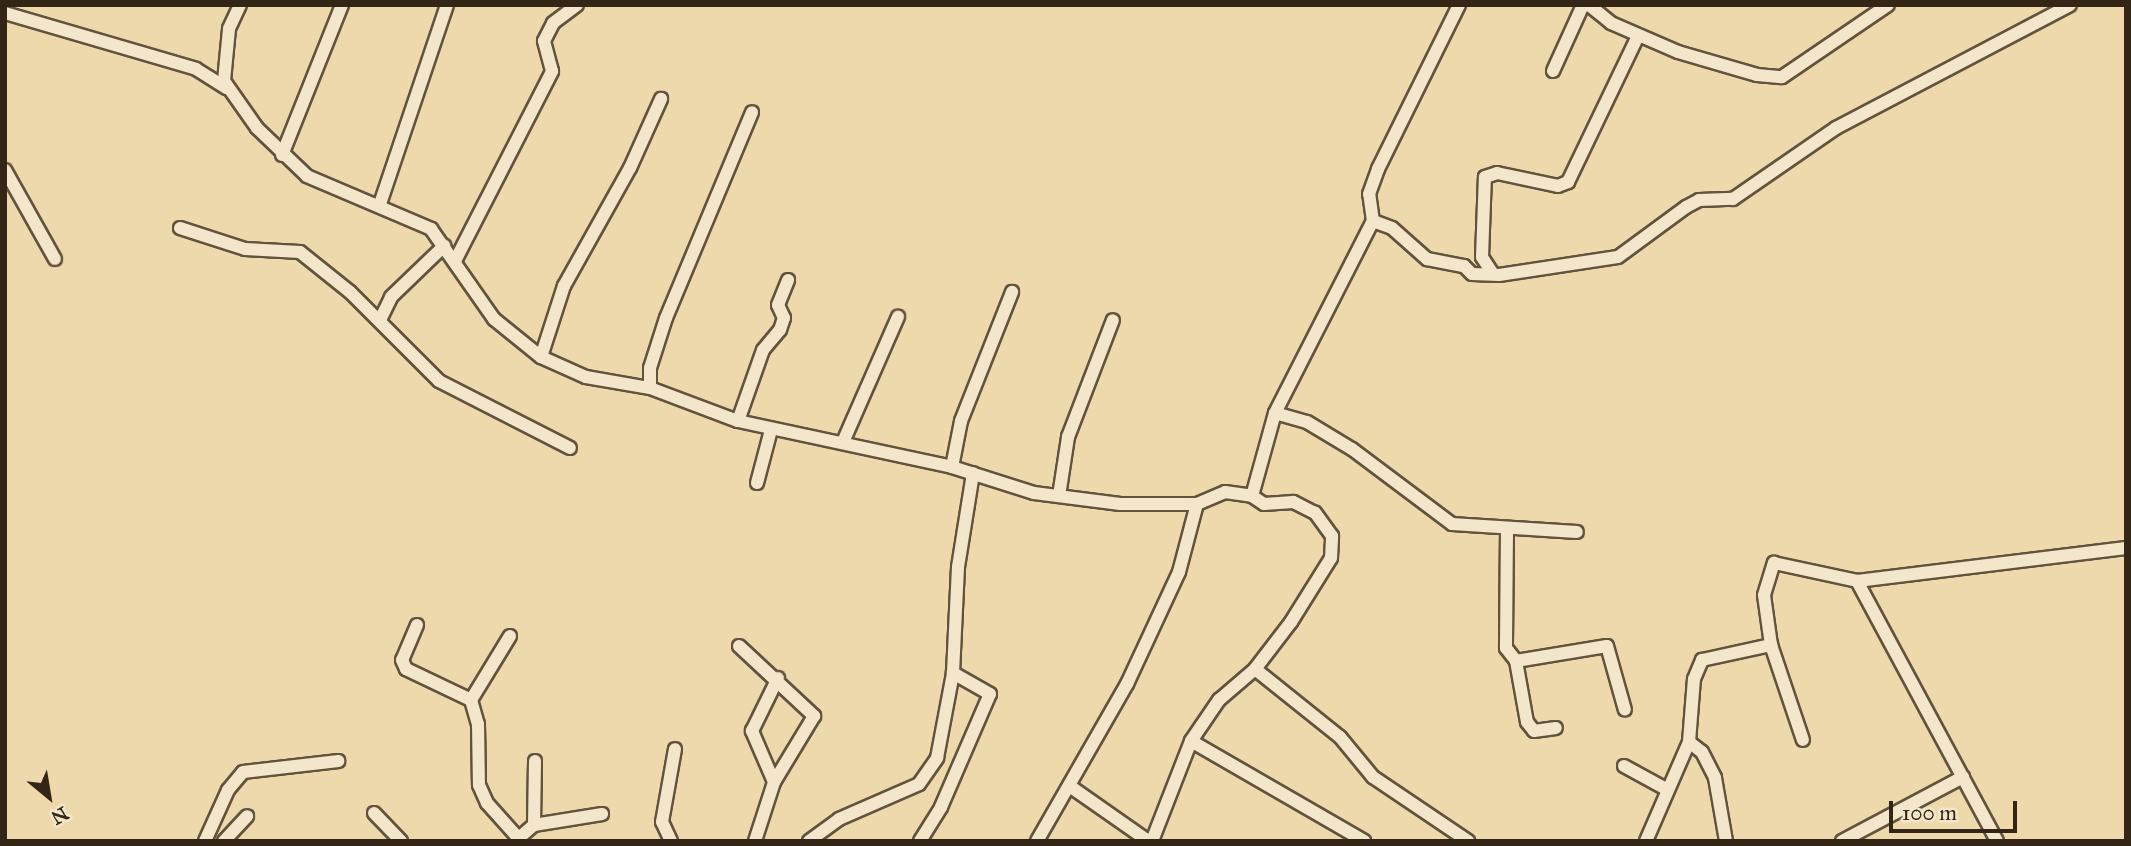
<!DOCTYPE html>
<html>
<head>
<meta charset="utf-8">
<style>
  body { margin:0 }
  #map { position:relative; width:2131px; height:846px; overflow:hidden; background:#eed9ad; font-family:"IM FELL Great Primer",serif }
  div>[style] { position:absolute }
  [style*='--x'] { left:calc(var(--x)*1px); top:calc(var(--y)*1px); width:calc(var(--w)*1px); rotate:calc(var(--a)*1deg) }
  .roads { filter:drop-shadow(2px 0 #62533c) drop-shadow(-2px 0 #62533c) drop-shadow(0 2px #62533c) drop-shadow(0 -2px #62533c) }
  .minor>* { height:12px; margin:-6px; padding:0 6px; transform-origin:6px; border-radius:6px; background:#f4e6ca }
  span { translate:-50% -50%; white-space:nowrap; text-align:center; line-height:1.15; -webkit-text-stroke:6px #f4e6ca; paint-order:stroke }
  .frame { position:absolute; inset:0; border:7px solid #332617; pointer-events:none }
  .north { position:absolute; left:14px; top:762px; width:70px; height:70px; -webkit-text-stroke:5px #f4e6ca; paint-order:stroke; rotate:150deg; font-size:19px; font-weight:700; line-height:28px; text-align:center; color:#332617 }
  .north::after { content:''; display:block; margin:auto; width:24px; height:32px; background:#332617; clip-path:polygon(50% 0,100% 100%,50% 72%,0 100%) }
  .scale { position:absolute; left:1889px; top:801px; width:128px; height:32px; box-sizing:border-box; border:4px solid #332617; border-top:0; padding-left:9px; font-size:21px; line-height:24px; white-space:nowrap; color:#332617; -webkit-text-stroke:5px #f4e6ca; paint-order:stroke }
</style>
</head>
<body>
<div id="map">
  <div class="roads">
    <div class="minor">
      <div style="--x:240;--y:5;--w:26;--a:115"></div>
      <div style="--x:229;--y:29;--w:52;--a:95.5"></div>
      <div style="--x:224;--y:81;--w:57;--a:54.9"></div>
      <div style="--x:257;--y:128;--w:69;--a:43.8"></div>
      <div style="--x:307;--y:176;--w:135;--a:23.1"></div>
      <div style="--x:431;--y:229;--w:110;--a:55"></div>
      <div style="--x:494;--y:319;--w:60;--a:39"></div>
      <div style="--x:541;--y:357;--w:49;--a:24"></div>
      <div style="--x:586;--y:377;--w:65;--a:9.8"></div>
      <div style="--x:650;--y:388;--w:94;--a:20.6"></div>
      <div style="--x:738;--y:421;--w:219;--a:12.1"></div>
      <div style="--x:952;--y:467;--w:86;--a:17.6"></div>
      <div style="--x:1034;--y:493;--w:87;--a:7.3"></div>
      <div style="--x:1120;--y:504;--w:77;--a:0"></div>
      <div style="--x:1197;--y:504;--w:30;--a:-23"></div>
      <div style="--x:1225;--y:492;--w:27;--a:8"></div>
      <div style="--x:1589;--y:5;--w:28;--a:39"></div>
      <div style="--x:1611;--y:23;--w:73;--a:23.4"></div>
      <div style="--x:1678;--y:52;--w:82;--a:16.2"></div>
      <div style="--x:1757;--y:75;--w:25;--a:5"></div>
      <div style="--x:1782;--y:77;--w:128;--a:-34.2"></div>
      <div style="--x:5;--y:13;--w:199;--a:16.3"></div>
      <div style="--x:196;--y:69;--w:36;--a:32"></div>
      <div style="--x:1553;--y:71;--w:72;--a:-65.6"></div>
      <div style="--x:282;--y:155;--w:162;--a:-68.2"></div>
      <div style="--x:5;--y:170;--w:102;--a:60.7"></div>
      <div style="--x:380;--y:204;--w:210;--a:-71.4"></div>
      <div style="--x:1373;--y:221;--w:27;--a:-98"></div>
      <div style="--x:1369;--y:194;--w:27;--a:-70"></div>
      <div style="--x:1378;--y:169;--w:183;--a:-63.7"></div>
      <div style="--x:180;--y:228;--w:68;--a:17.9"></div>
      <div style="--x:245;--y:249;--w:55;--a:3.1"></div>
      <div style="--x:300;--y:252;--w:64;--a:38.7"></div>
      <div style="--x:350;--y:292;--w:126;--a:45"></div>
      <div style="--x:439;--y:381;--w:147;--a:27.1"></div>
      <div style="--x:456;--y:259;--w:211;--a:-62.9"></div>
      <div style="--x:552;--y:71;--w:31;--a:-105"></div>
      <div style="--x:544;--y:41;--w:20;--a:-63"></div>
      <div style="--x:553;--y:23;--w:30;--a:-37"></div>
      <div style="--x:1493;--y:274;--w:20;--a:-123"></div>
      <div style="--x:1482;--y:257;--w:80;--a:-87.9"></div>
      <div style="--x:1485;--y:177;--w:13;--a:-18"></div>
      <div style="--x:1497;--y:173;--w:62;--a:12"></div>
      <div style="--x:1558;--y:186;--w:11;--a:-22"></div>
      <div style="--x:1568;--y:182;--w:162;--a:-64.4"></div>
      <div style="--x:380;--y:320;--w:25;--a:-64"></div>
      <div style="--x:391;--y:297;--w:74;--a:-43.9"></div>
      <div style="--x:541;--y:357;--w:75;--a:-72.1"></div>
      <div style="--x:564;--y:286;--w:135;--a:-60.8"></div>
      <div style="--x:630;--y:168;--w:76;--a:-65.8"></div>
      <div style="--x:650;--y:388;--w:20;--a:-90"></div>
      <div style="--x:650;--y:368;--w:52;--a:-72.3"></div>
      <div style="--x:666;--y:318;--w:223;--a:-67.3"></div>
      <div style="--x:1275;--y:413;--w:33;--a:16"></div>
      <div style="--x:1307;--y:422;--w:52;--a:31"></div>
      <div style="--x:1352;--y:449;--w:125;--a:36.9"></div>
      <div style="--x:1452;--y:524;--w:125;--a:3.7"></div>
      <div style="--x:738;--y:421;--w:75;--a:-70.6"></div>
      <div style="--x:763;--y:350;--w:26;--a:-50"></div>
      <div style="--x:780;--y:330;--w:13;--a:-72"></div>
      <div style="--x:784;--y:318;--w:14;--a:-115"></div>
      <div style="--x:778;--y:305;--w:27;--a:-68"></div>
      <div style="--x:843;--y:442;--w:137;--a:-66.3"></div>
      <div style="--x:952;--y:467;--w:47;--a:-78.9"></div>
      <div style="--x:961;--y:421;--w:139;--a:-68.4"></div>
      <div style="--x:757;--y:483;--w:55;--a:-75.2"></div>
      <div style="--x:1059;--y:496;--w:60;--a:-81.3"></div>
      <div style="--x:1068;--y:437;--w:125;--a:-69"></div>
      <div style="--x:1507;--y:529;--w:119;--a:90.5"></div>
      <div style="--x:1506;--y:648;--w:16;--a:52"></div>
      <div style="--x:1516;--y:661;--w:92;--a:-9.4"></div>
      <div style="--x:1607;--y:646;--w:66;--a:74.3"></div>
      <div style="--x:417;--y:625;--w:38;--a:113"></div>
      <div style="--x:402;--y:660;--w:10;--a:66"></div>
      <div style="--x:406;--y:669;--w:72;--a:25.5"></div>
      <div style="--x:510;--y:636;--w:75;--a:121.4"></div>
      <div style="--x:471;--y:700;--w:25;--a:74"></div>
      <div style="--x:478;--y:724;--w:61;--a:89.1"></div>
      <div style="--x:479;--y:785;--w:20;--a:66"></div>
      <div style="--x:487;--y:803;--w:51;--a:48.2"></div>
      <div style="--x:1771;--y:645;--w:100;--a:71.4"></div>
      <div style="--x:739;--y:646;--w:103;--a:43"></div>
      <div style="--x:814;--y:716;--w:77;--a:121.2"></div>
      <div style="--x:1516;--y:661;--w:62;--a:79.8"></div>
      <div style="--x:1527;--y:722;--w:11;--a:52"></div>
      <div style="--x:1534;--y:731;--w:22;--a:-8"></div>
      <div style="--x:1255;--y:669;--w:109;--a:38.7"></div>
      <div style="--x:1340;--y:737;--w:52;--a:50.5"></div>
      <div style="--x:1373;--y:777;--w:115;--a:34"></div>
      <div style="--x:1191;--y:741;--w:200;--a:30"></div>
      <div style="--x:1689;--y:742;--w:16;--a:38"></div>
      <div style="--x:1702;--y:752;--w:29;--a:63"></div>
      <div style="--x:1715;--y:778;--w:64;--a:80.1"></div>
      <div style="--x:1624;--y:766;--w:48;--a:28.7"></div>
      <div style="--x:1071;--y:787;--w:94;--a:35"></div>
      <div style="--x:374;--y:813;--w:39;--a:46"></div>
      <div style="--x:534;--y:825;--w:69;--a:-9.2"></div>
      <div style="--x:520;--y:837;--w:18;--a:-41"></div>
      <div style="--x:534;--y:825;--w:64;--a:-89.1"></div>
      <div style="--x:205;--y:841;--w:56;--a:-65.7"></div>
      <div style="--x:228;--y:790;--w:23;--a:-50"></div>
      <div style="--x:243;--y:772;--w:96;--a:-6.6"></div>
      <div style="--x:224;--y:841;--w:34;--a:-47"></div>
      <div style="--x:671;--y:841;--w:21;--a:-115"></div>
      <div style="--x:662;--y:822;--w:74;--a:-79.9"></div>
      <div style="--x:755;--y:841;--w:62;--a:-72.1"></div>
      <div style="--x:774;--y:782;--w:56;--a:-113.3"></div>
      <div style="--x:752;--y:731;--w:59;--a:-63.9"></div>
      <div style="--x:809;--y:841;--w:37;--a:-36"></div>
      <div style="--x:839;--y:819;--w:87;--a:-23.6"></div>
      <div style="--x:919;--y:784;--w:32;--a:-55"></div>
      <div style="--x:937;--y:758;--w:86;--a:-79.3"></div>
      <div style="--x:953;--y:673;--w:106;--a:-87.3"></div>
      <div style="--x:958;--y:567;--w:95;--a:-80.9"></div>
      <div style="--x:920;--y:841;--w:40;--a:-58"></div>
      <div style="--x:941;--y:807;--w:123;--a:-66.6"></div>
      <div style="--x:990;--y:694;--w:43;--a:-150.4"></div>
      <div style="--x:1037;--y:841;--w:181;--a:-60.2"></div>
      <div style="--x:1127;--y:684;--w:123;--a:-65.1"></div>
      <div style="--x:1179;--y:572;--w:70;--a:-75.2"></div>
      <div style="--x:1152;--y:841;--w:107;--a:-68.7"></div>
      <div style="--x:1191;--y:741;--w:50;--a:-55.7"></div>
      <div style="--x:1219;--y:700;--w:48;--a:-40.7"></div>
      <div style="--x:1255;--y:669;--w:59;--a:-52.5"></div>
      <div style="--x:1291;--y:622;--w:75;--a:-58"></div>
      <div style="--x:1331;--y:558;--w:22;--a:-87"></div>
      <div style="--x:1332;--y:536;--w:29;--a:-126"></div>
      <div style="--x:1315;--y:513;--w:25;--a:-153"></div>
      <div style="--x:1293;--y:502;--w:29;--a:176"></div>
      <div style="--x:1264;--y:504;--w:14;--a:-146"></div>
      <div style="--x:1252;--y:496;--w:86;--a:-74.5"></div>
      <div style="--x:1275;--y:413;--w:216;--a:-63"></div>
      <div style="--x:1373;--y:221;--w:20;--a:20"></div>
      <div style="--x:1392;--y:228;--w:47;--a:41.5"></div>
      <div style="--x:1427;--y:259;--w:38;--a:11"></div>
      <div style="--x:1464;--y:266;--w:11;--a:45"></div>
      <div style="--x:1472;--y:274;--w:27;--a:2"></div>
      <div style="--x:1499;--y:275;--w:120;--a:-8.6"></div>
      <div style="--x:1618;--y:257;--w:84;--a:-36.3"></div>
      <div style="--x:1686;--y:207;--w:15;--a:-28"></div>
      <div style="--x:1699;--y:200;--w:34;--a:-2"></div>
      <div style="--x:1733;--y:199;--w:125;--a:-34.6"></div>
      <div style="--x:1836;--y:128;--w:264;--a:-27.7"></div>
      <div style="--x:1646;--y:841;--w:108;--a:-66.5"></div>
      <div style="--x:1689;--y:742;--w:63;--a:-85.5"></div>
      <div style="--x:1694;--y:679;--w:21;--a:-67"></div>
      <div style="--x:1702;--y:660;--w:71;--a:-12.3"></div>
      <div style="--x:1771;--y:645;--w:50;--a:-98"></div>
      <div style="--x:1764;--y:595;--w:34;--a:-73"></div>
      <div style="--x:1774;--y:563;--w:85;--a:12.2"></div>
      <div style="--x:1842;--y:841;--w:137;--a:-27.9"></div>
      <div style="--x:1997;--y:841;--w:295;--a:-118.3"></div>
      <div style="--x:1857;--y:581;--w:271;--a:-7"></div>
    </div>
  </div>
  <div class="frame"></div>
  <div class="north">N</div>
  <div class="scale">100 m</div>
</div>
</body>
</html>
